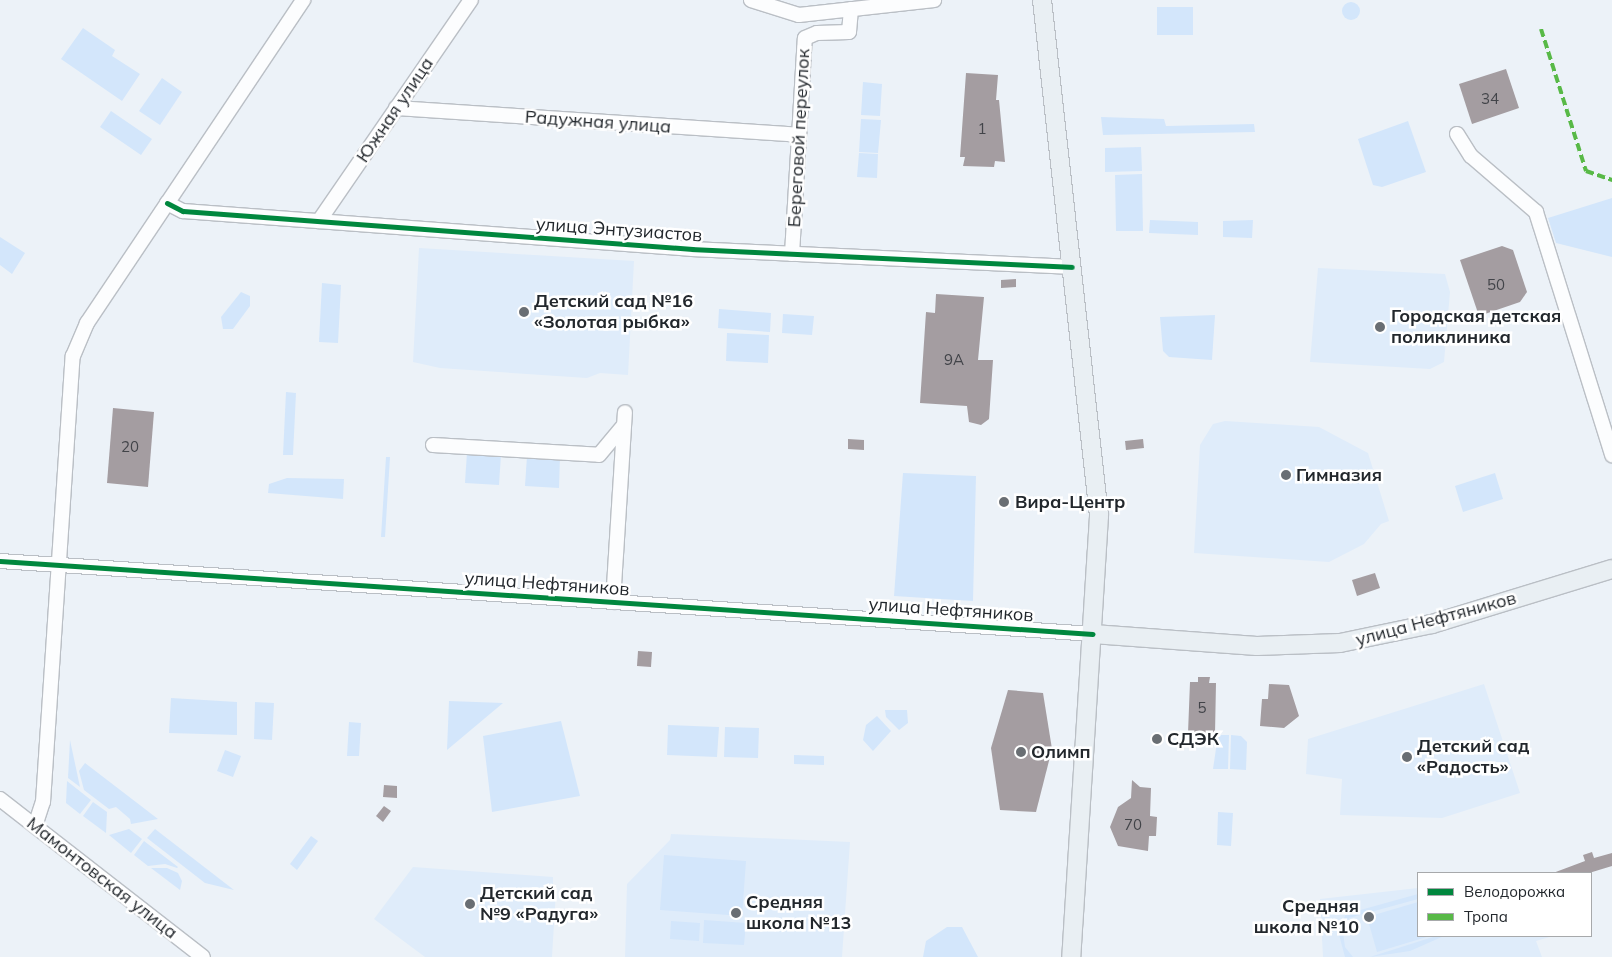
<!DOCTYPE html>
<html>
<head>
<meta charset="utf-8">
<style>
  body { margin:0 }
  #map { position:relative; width:1612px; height:957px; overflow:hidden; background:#ecf2f8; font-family:Mulish,sans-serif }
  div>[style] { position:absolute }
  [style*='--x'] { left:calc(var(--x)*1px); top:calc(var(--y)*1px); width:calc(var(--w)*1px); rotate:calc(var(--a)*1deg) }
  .built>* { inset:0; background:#dfecfa }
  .green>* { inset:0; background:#d3e6fb }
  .round { border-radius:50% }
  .building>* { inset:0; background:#a49da1 }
  .roads { filter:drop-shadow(1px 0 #babfc5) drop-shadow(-1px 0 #babfc5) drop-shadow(0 1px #babfc5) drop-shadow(0 -1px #babfc5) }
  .minor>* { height:14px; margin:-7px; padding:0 7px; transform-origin:7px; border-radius:7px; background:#fcfdfe }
  .major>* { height:18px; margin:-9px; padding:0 9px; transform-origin:9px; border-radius:9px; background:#e9eff3 }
  .quiet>* { height:4px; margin-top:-2px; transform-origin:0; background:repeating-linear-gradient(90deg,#58b947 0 8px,transparent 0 12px) }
  .cycleway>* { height:5px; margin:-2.5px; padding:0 2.5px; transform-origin:2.5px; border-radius:2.5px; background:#00873e }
  .dots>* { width:14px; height:14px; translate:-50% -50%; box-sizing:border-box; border:2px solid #fff; border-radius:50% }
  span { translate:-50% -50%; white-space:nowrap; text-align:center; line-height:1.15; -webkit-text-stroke:5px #fff; paint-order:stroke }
  .number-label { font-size:15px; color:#424449 }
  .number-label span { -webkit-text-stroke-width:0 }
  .street-label { font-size:18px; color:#22272c }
  .poi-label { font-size:18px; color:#22272c; font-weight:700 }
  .left { translate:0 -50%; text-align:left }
  .right { translate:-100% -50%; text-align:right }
  .legend { position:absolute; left:1417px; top:872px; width:175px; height:65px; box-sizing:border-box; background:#fff; border:1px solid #a7a9ab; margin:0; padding:6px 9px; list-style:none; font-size:15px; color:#22272c }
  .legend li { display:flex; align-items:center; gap:10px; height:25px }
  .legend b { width:25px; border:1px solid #a7a9ab }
</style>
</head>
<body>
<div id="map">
  <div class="built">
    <div style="clip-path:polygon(419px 248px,634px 261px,628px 375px,600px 373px,587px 378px,440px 368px,413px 362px)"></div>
    <div style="clip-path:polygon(1318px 268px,1445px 274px,1450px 292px,1444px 362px,1430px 369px,1310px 362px)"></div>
    <div style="clip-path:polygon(1225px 421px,1319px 427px,1368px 453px,1389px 521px,1381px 524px,1364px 544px,1329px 562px,1194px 553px,1200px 445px,1213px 424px)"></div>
    <div style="clip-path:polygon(1484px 684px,1520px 793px,1442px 818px,1340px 815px,1342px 779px,1306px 774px,1308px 739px)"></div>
    <div style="clip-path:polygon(671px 834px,850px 842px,842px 957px,625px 957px,627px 884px,670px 840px)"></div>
    <div style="clip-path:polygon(413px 867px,553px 877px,553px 889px,556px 890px,552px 957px,425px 957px,374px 919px)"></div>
    <div style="clip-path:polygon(1418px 888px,1418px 936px,1553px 936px,1536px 941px,1542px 957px,1323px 957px,1320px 899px)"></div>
  </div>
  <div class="green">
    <div class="round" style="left:1342px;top:2px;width:18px;height:18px"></div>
    <div style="clip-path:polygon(1157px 7px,1193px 7px,1193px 35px,1157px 35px)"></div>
    <div style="clip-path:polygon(83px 28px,115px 50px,112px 56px,140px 74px,122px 101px,61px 59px)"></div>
    <div style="clip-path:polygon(162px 78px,182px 92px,160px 125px,139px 111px)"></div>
    <div style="clip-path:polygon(863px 82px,882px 84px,880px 116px,861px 115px)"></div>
    <div style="clip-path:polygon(111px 111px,152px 139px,141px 155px,100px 127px)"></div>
    <div style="clip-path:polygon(1101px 117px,1164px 119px,1166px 126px,1254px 124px,1255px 132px,1103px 135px)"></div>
    <div style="clip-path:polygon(861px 119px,881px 120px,878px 153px,859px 152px)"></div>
    <div style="clip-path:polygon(1408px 121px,1426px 172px,1382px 187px,1373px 185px,1358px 139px)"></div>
    <div style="clip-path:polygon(1141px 147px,1142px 171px,1105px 172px,1105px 148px)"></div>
    <div style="clip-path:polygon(859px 153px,878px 154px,877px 178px,857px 177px)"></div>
    <div style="clip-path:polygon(1142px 174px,1143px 231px,1116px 231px,1115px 175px)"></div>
    <div style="clip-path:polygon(1612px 198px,1612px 257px,1556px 243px,1548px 218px)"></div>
    <div style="clip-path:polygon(1150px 220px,1198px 222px,1198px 235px,1149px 233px)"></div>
    <div style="clip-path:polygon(1253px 220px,1252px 238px,1223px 237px,1223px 221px)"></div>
    <div style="clip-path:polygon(0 237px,25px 253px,12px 274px,0 265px)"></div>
    <div style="clip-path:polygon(322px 283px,341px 285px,338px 343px,319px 342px)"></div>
    <div style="clip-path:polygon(241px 292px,250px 296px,250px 306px,233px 329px,223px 329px,221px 317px)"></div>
    <div style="clip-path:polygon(719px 309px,771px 313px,770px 332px,718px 328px)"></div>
    <div style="clip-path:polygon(783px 314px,814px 316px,812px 335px,782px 333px)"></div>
    <div style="clip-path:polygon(1215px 315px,1212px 360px,1169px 357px,1163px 351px,1160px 317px)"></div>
    <div style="clip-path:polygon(727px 333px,769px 335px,768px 363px,726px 361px)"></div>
    <div style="clip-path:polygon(286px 392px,296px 393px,293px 455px,283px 455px)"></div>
    <div style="clip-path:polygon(467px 452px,501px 454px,499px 485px,465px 483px)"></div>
    <div style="clip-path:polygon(527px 456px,560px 457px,559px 488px,525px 486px)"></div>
    <div style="clip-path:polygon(386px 457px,390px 457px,385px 537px,381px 537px)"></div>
    <div style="clip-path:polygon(903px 473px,976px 476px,973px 601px,894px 596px)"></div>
    <div style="clip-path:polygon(1495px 473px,1503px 499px,1463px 512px,1455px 486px)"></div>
    <div style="clip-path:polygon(287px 478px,344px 479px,343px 499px,268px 493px,269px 484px)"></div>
    <div style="clip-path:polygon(171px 698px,237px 702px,237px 735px,169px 733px)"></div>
    <div style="clip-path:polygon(449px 701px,503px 703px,447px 750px)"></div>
    <div style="clip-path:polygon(255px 702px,274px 703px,272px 740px,254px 739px)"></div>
    <div style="clip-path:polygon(885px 710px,907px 710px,908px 723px,899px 730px,886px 717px)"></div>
    <div style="clip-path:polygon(877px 716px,891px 731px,873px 751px,863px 740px,866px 725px)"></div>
    <div style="clip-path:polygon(561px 721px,580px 796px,492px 812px,483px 736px)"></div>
    <div style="clip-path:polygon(349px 722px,361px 723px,359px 756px,347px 756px)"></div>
    <div style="clip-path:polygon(668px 725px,719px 727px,717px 757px,667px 755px)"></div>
    <div style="clip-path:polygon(725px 727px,759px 728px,758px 758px,724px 757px)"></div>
    <div style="clip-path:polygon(1218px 735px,1229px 735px,1228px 769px,1213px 769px)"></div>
    <div style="clip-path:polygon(1231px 735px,1241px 736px,1247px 742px,1246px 770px,1230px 769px)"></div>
    <div style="clip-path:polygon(70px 740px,80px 787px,68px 778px)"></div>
    <div style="clip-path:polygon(225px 750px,241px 756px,233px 777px,217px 771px)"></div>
    <div style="clip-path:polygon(794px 755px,824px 756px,824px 765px,794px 764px)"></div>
    <div style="clip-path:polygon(85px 763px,158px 819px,131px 824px,130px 819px,116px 807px,109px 809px,84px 790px,79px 771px)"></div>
    <div style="clip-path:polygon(67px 781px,91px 800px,80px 814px,66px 803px)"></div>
    <div style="clip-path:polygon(93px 802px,107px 812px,106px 833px,83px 816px)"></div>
    <div style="clip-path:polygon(1218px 812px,1233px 813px,1231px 846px,1217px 845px)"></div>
    <div style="clip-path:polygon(129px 829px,142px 839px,131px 853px,109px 835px)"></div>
    <div style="clip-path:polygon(155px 829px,234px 890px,205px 883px,147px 838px)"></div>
    <div style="clip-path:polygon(311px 836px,318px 841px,297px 870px,290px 864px)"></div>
    <div style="clip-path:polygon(144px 841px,178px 867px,177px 868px,165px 864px,148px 866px,134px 855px)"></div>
    <div style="clip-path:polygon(664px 855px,746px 861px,742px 916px,660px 910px)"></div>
    <div style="clip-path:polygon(151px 868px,167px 868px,178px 873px,182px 881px,180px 890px)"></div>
    <div style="clip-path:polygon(1418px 894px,1418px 899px,1349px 918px,1343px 932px,1345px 947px,1353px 957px,1345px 957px,1338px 931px,1346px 914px)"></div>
    <div style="clip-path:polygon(1418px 902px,1418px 936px,1430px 936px,1377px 952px,1367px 917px)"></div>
    <div style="clip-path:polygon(704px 920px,746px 923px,744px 945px,703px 943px)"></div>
    <div style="clip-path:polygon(671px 921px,700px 923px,699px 941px,670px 939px)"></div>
    <div style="clip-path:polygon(947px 927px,962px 927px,978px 957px,923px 957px,926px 941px)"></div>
    <div style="clip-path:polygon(1436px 936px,1444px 936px,1410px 951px,1370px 957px)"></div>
  </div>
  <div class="building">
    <div style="clip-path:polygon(1506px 69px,1519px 108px,1472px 124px,1459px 84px)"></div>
    <div style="clip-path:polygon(966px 73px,998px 75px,996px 100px,999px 100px,1005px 162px,995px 161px,994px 167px,963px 166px,965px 157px,960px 157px)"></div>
    <div style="clip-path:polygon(1502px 246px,1513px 250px,1527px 292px,1520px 302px,1479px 316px,1460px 260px)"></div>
    <div style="clip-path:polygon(1016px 279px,1016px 287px,1001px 288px,1001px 280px)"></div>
    <div style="clip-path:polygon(936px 294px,984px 297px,978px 360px,993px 360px,989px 419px,981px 425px,969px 422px,967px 406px,920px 403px,926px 312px,935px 313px)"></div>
    <div style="clip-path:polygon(113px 408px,154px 412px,148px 487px,107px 483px)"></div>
    <div style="clip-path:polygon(848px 439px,864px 440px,864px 450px,848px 449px)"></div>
    <div style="clip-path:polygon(1143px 439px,1144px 448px,1126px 450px,1125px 441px)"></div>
    <div style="clip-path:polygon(1375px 573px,1380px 588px,1357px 596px,1352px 580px)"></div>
    <div style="clip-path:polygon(638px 651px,652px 652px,651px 667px,637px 666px)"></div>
    <div style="clip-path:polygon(1198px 677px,1210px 677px,1209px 683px,1216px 683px,1215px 734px,1188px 733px,1190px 682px,1198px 682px)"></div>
    <div style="clip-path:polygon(1269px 684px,1289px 685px,1299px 716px,1284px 728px,1260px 726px,1262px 699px,1268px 699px)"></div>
    <div style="clip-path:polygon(1008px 690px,1043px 693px,1052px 749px,1036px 812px,1000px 810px,991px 748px)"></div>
    <div style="clip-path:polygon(1132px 780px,1140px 787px,1151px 788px,1150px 816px,1157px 817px,1156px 836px,1149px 836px,1148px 851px,1118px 846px,1110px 827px,1118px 807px,1131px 798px)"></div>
    <div style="clip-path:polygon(384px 785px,397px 786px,397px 798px,383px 797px)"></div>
    <div style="clip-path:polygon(384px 806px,391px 811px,383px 822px,376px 816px)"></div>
    <div style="clip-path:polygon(1592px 852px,1594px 858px,1612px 853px,1612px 866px,1589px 873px,1553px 873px,1585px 861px,1583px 855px)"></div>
  </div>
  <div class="roads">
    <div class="minor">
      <div style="--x:751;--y:0;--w:50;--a:17.4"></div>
      <div style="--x:799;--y:15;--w:136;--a:-6.3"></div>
      <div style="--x:396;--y:108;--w:404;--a:3.8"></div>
      <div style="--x:1457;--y:134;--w:26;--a:58"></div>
      <div style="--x:1471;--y:156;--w:86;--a:40.7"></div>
      <div style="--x:1536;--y:212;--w:255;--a:72.6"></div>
      <div style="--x:167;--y:203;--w:18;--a:27"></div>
      <div style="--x:183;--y:211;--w:511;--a:4.26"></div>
      <div style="--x:693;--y:249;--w:379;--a:2.7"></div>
      <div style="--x:319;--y:221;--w:268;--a:-55.5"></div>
      <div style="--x:792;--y:254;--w:216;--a:-86.6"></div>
      <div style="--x:805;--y:38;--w:13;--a:-23"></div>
      <div style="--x:817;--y:33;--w:32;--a:-2"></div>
      <div style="--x:849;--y:32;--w:23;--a:-85"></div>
      <div style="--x:433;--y:445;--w:166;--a:3.4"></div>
      <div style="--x:599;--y:455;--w:39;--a:-50"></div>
      <div style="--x:0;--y:561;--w:1095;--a:3.82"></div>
      <div style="--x:613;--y:602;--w:190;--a:-86.4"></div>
      <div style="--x:0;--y:799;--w:257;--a:37.9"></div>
      <div style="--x:35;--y:826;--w:25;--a:-72"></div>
      <div style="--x:43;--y:802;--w:447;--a:-86.2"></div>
      <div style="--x:73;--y:356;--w:36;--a:-67"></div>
      <div style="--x:87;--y:323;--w:389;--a:-56.2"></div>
    </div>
    <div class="major">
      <div style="--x:1042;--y:0;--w:519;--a:83.7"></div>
      <div style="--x:1099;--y:516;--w:442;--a:93.6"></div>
      <div style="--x:1093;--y:634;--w:164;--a:4.2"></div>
      <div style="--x:1257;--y:646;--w:83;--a:-2.1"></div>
      <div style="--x:1340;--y:643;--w:94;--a:-11.7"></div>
      <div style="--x:1432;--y:624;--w:188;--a:-17"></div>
    </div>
  </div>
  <div class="quiet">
    <div style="--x:1541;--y:29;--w:149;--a:72.4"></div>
    <div style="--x:1586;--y:171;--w:28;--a:19"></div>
  </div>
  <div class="cycleway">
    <div style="--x:167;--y:203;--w:18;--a:27"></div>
    <div style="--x:183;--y:211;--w:511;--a:4.26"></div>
    <div style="--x:693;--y:249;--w:379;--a:2.7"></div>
    <div style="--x:0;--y:561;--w:1095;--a:3.82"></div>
  </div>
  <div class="dots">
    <div style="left:524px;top:312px;background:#696e73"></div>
    <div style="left:1380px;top:327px;background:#696e73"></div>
    <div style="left:1286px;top:475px;background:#696e73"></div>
    <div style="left:1004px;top:502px;background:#696e73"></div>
    <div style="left:1157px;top:739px;background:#696e73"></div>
    <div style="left:1021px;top:752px;background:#696e73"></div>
    <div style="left:1407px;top:757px;background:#696e73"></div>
    <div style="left:470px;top:904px;background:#696e73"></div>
    <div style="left:736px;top:913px;background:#696e73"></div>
    <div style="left:1369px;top:917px;background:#696e73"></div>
  </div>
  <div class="number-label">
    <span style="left:1490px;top:99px">34</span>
    <span style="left:982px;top:129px">1</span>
    <span style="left:1496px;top:285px">50</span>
    <span style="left:954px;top:360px">9А</span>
    <span style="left:130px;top:447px">20</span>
    <span style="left:1202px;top:708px">5</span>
    <span style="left:1133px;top:825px">70</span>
  </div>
  <div class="street-label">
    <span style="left:395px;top:110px;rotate:-56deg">Южная улица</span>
    <span style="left:598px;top:122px;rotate:4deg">Радужная улица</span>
    <span style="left:799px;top:138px;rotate:-87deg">Береговой переулок</span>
    <span style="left:619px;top:230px;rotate:4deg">улица Энтузиастов</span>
    <span style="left:547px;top:584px;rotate:4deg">улица Нефтяников</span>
    <span style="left:951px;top:610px;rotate:4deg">улица Нефтяников</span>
    <span style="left:1436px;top:619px;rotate:-15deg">улица Нефтяников</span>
    <span style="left:102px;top:878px;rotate:38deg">Мамонтовская улица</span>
  </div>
  <div class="poi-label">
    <span class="left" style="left:534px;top:312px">Детский сад №16<br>«Золотая рыбка»</span>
    <span class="left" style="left:1391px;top:327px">Городская детская<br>поликлиника</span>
    <span class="left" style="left:1296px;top:475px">Гимназия</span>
    <span class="left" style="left:1015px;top:502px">Вира-Центр</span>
    <span class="left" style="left:1167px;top:739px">СДЭК</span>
    <span class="left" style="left:1417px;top:757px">Детский сад<br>«Радость»</span>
    <span class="left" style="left:1031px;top:752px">Олимп</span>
    <span class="left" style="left:480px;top:904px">Детский сад<br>№9 «Радуга»</span>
    <span class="left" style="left:746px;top:913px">Средняя<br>школа №13</span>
    <span class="right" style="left:1359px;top:917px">Средняя<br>школа №10</span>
  </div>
  <ul class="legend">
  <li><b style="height:6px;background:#00873e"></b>Велодорожка</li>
  <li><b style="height:6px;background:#58b947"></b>Тропа</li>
  </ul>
</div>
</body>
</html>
